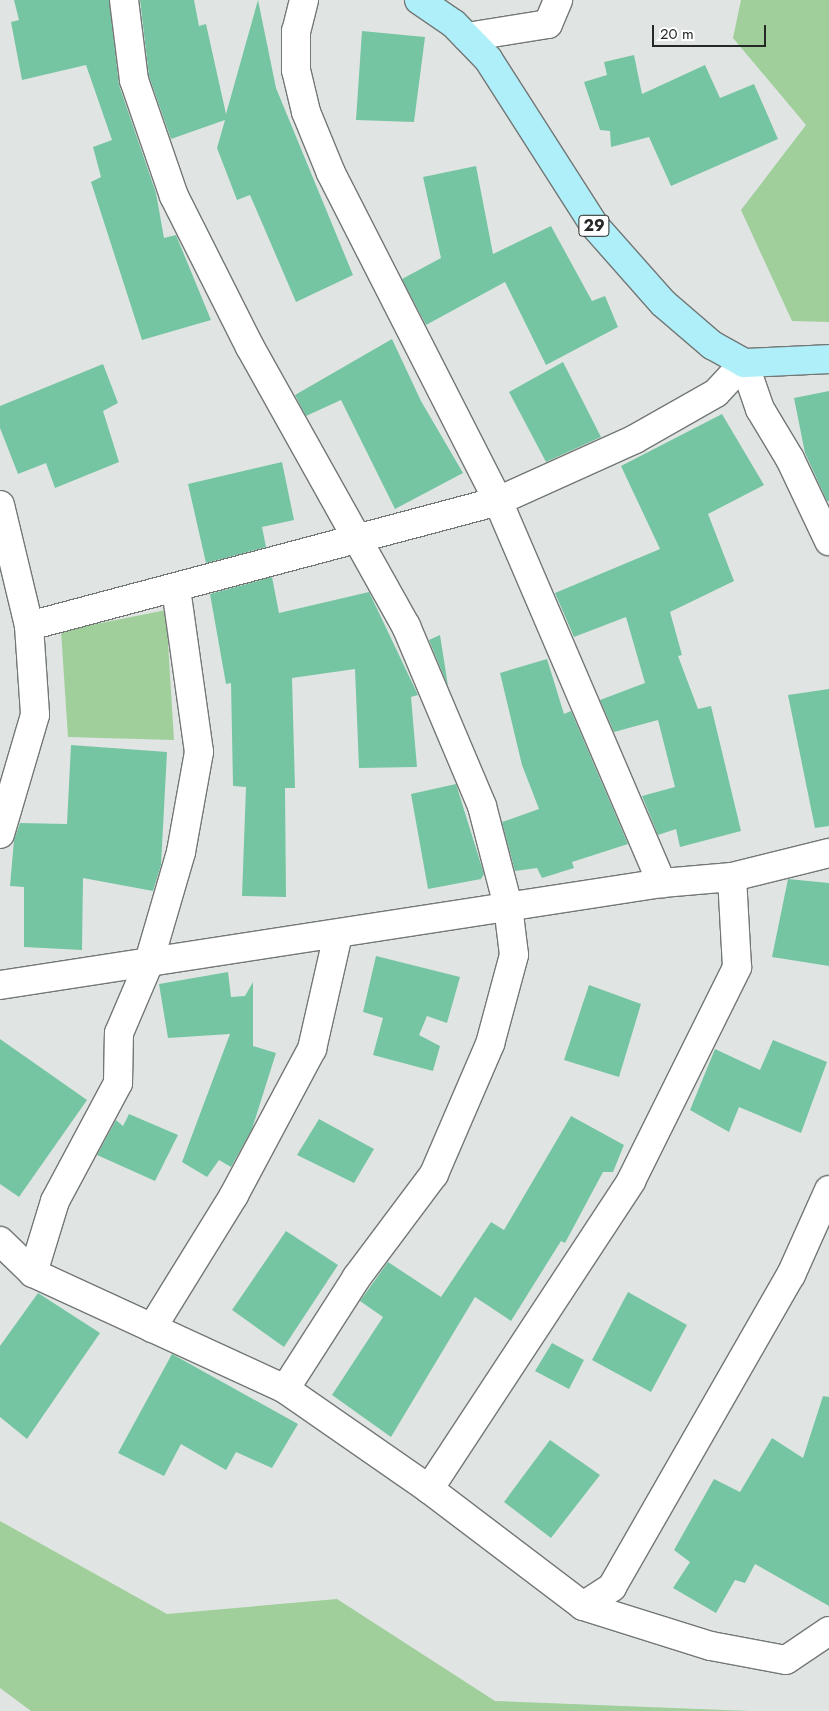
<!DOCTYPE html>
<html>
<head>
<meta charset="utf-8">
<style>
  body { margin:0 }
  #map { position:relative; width:829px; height:1711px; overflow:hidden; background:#e0e5e4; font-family:Jost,sans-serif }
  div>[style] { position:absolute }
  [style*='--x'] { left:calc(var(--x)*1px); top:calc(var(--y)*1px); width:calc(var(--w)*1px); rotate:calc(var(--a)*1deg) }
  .green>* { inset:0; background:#a0cf9b }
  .building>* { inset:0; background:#76c5a2 }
  .roads { filter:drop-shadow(1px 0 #737776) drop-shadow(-1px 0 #737776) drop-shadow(0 1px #737776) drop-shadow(0 -1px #737776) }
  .minor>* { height:28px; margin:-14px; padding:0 14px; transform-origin:14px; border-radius:14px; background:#fff }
  .primary>* { height:28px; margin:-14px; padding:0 14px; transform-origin:14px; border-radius:14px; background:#afeff9 }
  span { translate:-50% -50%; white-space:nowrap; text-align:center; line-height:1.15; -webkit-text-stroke:4px #fff; paint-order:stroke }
  .shield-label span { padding:1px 4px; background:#fff; border:1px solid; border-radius:4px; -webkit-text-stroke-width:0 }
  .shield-label { font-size:16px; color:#262828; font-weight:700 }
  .scale { position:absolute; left:652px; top:25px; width:114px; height:22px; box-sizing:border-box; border:2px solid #262828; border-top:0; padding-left:6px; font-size:15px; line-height:18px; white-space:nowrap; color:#262828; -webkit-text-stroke:4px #fff; paint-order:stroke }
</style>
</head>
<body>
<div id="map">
  <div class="green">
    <div style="clip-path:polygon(741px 0,829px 0,829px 322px,792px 321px,741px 210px,806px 125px,733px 38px)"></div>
    <div style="clip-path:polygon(166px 610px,174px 740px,68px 737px,61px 631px)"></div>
    <div style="clip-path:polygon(0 1521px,167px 1614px,337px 1599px,495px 1701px,750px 1711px,31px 1711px,0 1688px)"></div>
  </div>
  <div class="building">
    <div style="clip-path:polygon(14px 0,109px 0,119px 85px,156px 193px,164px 238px,176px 235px,211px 320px,142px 340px,91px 182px,101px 177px,93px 147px,112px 140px,86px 65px,22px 80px,11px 22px,19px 20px)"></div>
    <div style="clip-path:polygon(140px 0,194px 0,199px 26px,206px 24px,226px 114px,258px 0,276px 88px,353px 275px,296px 302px,250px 195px,237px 200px,217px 148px,225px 120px,171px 139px,149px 76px)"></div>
    <div style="clip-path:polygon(362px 31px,425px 37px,414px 122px,356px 120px)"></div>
    <div style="clip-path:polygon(634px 55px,642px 94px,705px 65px,720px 98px,754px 84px,778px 139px,671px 186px,649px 137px,611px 147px,610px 131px,600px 130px,584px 82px,607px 75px,604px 62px)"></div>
    <div style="clip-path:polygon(476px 166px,493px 254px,551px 226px,592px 301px,605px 296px,618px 327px,546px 365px,505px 282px,426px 325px,402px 279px,441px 258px,423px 177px)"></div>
    <div style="clip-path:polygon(392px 339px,421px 401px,463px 473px,395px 509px,341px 400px,306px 416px,295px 395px)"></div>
    <div style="clip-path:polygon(563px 362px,601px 437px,546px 462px,509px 392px)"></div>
    <div style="clip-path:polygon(103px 364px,118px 403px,103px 411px,119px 462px,55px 488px,46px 463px,18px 474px,0 428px,0 406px)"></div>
    <div style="clip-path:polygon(829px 391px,829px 501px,827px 501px,805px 453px,794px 398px)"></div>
    <div style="clip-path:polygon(722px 414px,764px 485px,708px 514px,734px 581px,670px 612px,682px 655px,678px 656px,698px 709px,711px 706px,741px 831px,680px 847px,676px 829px,658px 835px,642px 796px,675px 787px,658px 720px,614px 732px,600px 700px,645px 683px,626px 617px,574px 637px,555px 593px,660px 549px,621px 466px)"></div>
    <div style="clip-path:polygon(282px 462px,294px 520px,262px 527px,266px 547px,206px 563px,188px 484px)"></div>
    <div style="clip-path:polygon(272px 577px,279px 613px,369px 592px,418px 695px,411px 697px,417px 767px,359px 768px,355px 669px,292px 678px,295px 788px,285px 788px,286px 897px,242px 896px,246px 787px,233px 786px,231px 683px,226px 684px,210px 594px)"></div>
    <div style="clip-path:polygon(440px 635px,448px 686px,429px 640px)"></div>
    <div style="clip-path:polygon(547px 659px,564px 714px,571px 711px,628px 844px,572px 862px,574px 868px,542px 878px,537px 868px,515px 871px,502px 822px,539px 809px,522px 765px,500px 673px)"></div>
    <div style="clip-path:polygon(829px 689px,829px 826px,815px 828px,788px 695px)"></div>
    <div style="clip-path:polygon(71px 745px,167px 752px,161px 865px,153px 891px,83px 878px,82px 950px,24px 947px,24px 887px,10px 886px,14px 840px,20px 823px,67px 824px)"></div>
    <div style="clip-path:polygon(456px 784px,484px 874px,481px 879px,428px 889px,411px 794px)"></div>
    <div style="clip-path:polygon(788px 879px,829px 883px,829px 966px,772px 957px)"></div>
    <div style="clip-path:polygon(376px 956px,460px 977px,447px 1023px,427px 1016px,419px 1035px,440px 1046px,433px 1071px,373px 1055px,383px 1018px,363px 1012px)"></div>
    <div style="clip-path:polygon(228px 972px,231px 997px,245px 996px,253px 982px,253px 1046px,276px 1053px,252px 1129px,231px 1167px,219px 1160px,207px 1177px,182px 1162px,230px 1034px,168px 1038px,159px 984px)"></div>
    <div style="clip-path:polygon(589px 985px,641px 1004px,619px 1077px,564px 1060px)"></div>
    <div style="clip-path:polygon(0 1039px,87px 1100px,19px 1197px,0 1184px)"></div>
    <div style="clip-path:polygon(773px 1040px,827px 1062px,801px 1133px,739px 1107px,729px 1132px,690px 1110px,715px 1049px,760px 1070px)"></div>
    <div style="clip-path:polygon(129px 1114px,178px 1135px,155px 1181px,97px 1155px,116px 1120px,123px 1126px)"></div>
    <div style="clip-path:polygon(571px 1116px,624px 1145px,613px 1172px,603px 1172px,565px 1243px,561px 1241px,511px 1321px,475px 1297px,391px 1437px,332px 1395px,383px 1317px,360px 1301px,388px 1262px,441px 1297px,491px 1222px,504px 1230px)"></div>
    <div style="clip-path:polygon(319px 1119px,374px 1149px,354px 1183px,297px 1155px)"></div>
    <div style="clip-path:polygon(286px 1231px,338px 1265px,284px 1347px,232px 1310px)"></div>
    <div style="clip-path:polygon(628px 1292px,687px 1325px,651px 1392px,592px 1360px)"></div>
    <div style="clip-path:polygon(38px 1293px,100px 1333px,27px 1439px,0 1417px,0 1346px)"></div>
    <div style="clip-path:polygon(552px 1343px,584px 1360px,569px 1389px,535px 1371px)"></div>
    <div style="clip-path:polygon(172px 1354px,298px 1424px,272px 1468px,236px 1452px,226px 1470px,181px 1444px,164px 1476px,118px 1453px)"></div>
    <div style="clip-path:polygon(823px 1396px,829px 1397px,829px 1606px,755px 1564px,745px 1583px,735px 1580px,716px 1613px,673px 1588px,690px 1562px,674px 1550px,714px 1479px,740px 1492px,772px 1438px,803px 1458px)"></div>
    <div style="clip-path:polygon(550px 1440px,600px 1475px,551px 1538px,504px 1502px)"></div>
  </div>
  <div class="roads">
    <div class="minor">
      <div style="--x:124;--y:0;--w:81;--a:82.9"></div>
      <div style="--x:134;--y:80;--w:123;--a:71"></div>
      <div style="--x:174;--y:196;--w:169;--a:63.3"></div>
      <div style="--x:250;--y:347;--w:320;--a:60.8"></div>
      <div style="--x:406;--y:626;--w:195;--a:67.1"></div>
      <div style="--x:482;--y:806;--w:103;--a:75.4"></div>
      <div style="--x:508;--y:906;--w:49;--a:83"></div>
      <div style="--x:514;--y:955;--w:92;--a:105.1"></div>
      <div style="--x:490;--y:1044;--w:142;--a:113.3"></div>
      <div style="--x:434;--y:1174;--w:129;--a:126.8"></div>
      <div style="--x:357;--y:1277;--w:133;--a:122.7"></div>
      <div style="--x:304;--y:0;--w:32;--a:104"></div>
      <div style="--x:296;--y:31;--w:39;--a:90"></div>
      <div style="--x:296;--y:70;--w:43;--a:76.6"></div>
      <div style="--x:306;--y:112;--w:66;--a:67.7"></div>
      <div style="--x:331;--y:173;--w:368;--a:63"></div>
      <div style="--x:498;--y:501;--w:416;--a:66.8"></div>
      <div style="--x:467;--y:37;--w:82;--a:-9.1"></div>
      <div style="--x:548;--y:24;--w:26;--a:-67"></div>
      <div style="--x:0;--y:505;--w:124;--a:76.5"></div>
      <div style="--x:29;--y:626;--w:89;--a:86.1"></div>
      <div style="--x:35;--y:715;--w:124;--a:106.4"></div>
      <div style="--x:29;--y:626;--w:485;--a:-14.9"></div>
      <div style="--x:498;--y:501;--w:150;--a:-24.3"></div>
      <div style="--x:635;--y:439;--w:93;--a:-29.6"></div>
      <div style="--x:716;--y:393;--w:41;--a:-47"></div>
      <div style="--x:744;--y:363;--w:49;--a:70.8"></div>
      <div style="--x:760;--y:409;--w:58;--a:59"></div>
      <div style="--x:790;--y:459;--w:91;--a:64.6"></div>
      <div style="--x:0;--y:985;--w:670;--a:-8.76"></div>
      <div style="--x:662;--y:883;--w:70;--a:-4.9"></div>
      <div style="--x:732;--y:877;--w:100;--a:-13.9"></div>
      <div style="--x:0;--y:1241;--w:46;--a:44.1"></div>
      <div style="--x:33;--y:1273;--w:277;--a:24.7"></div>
      <div style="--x:285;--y:1389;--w:175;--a:34.8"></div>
      <div style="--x:429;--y:1489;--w:193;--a:37.2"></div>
      <div style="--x:583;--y:1606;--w:35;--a:-33"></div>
      <div style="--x:612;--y:1587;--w:360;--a:-60.2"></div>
      <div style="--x:791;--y:1275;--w:93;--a:-65.9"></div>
      <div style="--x:33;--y:1273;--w:75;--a:-73"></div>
      <div style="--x:55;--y:1201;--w:134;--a:-61.9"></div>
      <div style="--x:118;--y:1083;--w:50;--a:-88.9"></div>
      <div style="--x:119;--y:1033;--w:74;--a:-66.9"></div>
      <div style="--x:148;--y:965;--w:118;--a:-73.7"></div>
      <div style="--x:181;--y:852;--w:102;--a:-79.8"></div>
      <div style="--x:199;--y:752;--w:166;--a:-98"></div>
      <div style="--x:152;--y:1328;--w:156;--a:-58.3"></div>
      <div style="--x:234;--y:1195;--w:166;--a:-61.9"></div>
      <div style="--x:312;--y:1049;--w:117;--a:-77.2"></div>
      <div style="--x:429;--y:1489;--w:368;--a:-56.7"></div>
      <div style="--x:631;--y:1181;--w:239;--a:-63.6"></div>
      <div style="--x:737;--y:967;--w:90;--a:-93.2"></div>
      <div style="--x:583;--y:1606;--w:134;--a:17.4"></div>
      <div style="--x:711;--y:1646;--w:76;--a:10.6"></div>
      <div style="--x:786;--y:1660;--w:52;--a:-34"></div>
    </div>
    <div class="primary">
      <div style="--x:419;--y:0;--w:42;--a:34.4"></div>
      <div style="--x:454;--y:24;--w:49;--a:45.8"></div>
      <div style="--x:488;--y:59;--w:197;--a:57.4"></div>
      <div style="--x:594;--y:225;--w:104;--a:48.5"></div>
      <div style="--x:663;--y:303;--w:65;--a:40.6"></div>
      <div style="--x:712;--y:345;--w:37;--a:29"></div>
      <div style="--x:744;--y:363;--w:85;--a:-2.7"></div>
    </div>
  </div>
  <div class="shield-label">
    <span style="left:594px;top:226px">29</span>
  </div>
  <div class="scale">20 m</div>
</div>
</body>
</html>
